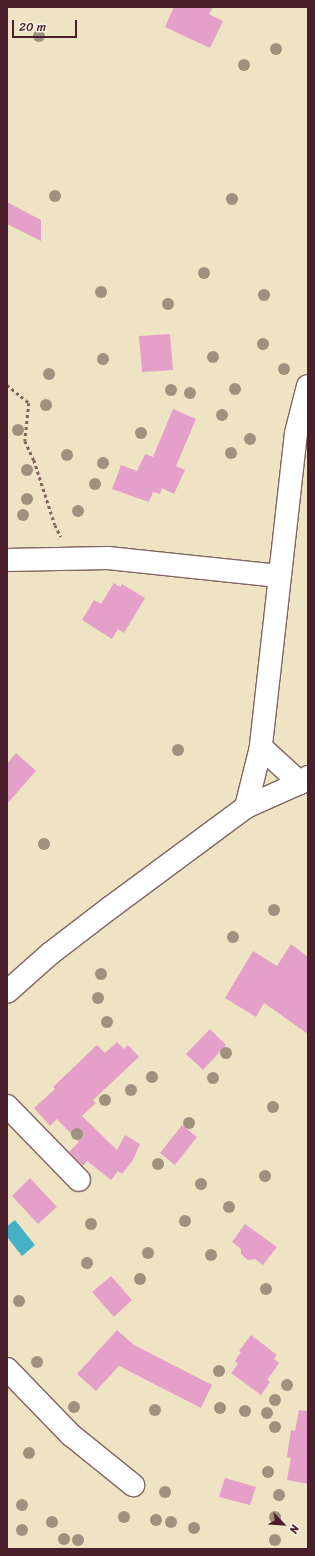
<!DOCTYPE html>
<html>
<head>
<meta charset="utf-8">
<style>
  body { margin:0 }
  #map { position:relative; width:315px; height:1556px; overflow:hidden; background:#eee4c4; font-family:Sriracha,sans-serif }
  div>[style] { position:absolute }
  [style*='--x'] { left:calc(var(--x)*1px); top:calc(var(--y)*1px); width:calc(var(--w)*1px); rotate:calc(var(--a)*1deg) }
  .water>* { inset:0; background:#46b0c5 }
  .building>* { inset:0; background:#e5a0c9 }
  .path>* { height:2.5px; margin-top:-1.25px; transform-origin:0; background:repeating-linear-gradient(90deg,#836461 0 3px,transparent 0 6px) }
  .roads { filter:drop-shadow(1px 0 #836461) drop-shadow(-1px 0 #836461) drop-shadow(0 1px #836461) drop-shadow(0 -1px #836461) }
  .street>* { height:22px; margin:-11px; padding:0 11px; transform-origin:11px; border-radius:11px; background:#fff }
  .trees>* { width:12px; height:12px; margin:-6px; border-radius:50%; background:#9e927f }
  span { translate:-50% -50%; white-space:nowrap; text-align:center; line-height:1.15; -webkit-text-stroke:3px #fcf5e5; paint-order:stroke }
  .frame { position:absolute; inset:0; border:8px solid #4a1f2b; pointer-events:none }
  .north { position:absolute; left:263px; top:1504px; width:40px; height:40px; -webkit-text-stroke:3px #fcf5e5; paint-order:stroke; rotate:115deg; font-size:11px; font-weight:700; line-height:16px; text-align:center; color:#4a1f2b }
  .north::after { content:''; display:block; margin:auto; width:14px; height:18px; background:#4a1f2b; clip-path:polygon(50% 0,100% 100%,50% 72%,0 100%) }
  .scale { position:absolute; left:12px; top:20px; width:65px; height:18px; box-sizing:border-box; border:2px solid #4a1f2b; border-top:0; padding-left:5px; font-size:12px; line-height:14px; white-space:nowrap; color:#4a1f2b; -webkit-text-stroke:3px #fcf5e5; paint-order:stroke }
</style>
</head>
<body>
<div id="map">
  <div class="water">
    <div style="clip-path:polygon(15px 1220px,35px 1245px,22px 1256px,7px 1237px,7px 1226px)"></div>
  </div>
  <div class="building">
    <div style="clip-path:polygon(174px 7px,213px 7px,209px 14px,223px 21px,210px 48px,165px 27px)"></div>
    <div style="clip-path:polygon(7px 202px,41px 220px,41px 241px,7px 224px)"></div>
    <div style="clip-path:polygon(170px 334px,173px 370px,142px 372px,139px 336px)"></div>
    <div style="clip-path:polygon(173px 409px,196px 419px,176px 466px,185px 470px,174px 494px,162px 488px,160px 494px,153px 492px,149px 502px,112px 489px,121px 465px,137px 471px,145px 454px,153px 457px)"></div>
    <div style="clip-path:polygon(114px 583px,120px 587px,122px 584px,145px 598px,124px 633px,118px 629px,112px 639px,82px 620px,94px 600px,101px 604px)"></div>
    <div style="clip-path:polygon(16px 753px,36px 771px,7px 804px,7px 764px)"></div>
    <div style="clip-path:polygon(291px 944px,308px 957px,308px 1034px,264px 1003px,256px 1017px,225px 998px,253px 951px,277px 966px)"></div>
    <div style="clip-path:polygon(210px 1029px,226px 1045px,203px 1070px,186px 1054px)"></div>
    <div style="clip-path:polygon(117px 1042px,124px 1049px,128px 1045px,139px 1057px,93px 1100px,96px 1103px,82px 1116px,117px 1150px,125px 1135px,140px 1144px,133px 1160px,122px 1174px,118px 1171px,111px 1180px,87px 1161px,83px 1166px,69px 1152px,79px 1142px,57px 1119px,50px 1126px,34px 1108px,55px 1089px,53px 1087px,97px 1045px,105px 1053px)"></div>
    <div style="clip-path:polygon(182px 1125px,197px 1137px,175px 1165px,160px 1153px)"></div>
    <div style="clip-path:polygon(30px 1178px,57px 1207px,38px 1224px,12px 1196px)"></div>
    <div style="clip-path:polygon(245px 1224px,277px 1247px,263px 1265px,255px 1259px,248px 1260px,241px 1254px,241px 1249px,232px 1242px)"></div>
    <div style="clip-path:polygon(111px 1276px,132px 1300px,114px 1317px,92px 1292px)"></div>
    <div style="clip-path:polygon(117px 1330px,134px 1345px,212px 1385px,201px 1408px,119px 1366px,96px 1391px,77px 1374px)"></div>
    <div style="clip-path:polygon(251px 1335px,277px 1355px,274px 1359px,279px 1363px,267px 1380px,270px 1382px,261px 1395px,231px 1373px,238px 1364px,235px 1361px,241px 1352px,239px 1351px)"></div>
    <div style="clip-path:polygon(299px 1410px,308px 1411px,308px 1484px,287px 1480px,291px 1458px,287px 1457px,291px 1430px,295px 1431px)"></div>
    <div style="clip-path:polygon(225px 1478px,256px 1487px,250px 1505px,219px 1497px)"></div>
  </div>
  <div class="path">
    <div style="--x:7;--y:385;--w:28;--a:39"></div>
    <div style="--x:29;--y:403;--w:38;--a:96"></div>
    <div style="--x:25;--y:441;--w:21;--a:65"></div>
    <div style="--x:34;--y:460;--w:68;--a:72.1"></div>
    <div style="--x:55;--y:525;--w:13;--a:63"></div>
  </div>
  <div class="roads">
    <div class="street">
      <div style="--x:308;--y:386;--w:49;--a:104.3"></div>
      <div style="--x:296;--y:433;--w:316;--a:96.4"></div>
      <div style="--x:261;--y:747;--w:62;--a:104"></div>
      <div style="--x:246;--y:807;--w:59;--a:-24"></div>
      <div style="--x:300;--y:783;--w:10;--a:-37"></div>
      <div style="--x:7;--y:560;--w:101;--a:-1.1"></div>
      <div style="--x:108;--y:558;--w:172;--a:6"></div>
      <div style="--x:261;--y:747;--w:53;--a:42.7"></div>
      <div style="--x:7;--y:992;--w:59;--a:-41.6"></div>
      <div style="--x:51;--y:953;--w:76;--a:-37.5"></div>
      <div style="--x:111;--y:907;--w:168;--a:-36.5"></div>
      <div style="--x:7;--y:1106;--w:103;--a:45.8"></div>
      <div style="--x:7;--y:1369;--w:92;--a:45.9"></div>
      <div style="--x:71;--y:1435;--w:80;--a:38.9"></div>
    </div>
  </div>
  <div class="trees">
    <div style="left:39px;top:36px"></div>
    <div style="left:276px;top:49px"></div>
    <div style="left:244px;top:65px"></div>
    <div style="left:55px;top:196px"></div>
    <div style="left:232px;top:199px"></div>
    <div style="left:204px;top:273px"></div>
    <div style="left:101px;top:292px"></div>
    <div style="left:264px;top:295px"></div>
    <div style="left:168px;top:304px"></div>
    <div style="left:263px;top:344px"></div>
    <div style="left:213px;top:357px"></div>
    <div style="left:103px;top:359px"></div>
    <div style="left:284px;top:369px"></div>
    <div style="left:49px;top:374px"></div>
    <div style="left:235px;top:389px"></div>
    <div style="left:171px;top:390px"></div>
    <div style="left:190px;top:393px"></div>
    <div style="left:46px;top:405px"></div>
    <div style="left:222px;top:415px"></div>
    <div style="left:18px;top:430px"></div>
    <div style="left:141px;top:433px"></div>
    <div style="left:250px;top:439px"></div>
    <div style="left:231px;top:453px"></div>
    <div style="left:67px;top:455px"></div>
    <div style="left:103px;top:463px"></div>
    <div style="left:27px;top:470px"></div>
    <div style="left:95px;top:484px"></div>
    <div style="left:27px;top:499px"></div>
    <div style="left:78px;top:511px"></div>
    <div style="left:23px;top:515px"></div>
    <div style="left:178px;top:750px"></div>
    <div style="left:44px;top:844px"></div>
    <div style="left:274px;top:910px"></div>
    <div style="left:233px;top:937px"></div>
    <div style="left:101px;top:974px"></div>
    <div style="left:98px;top:998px"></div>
    <div style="left:107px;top:1022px"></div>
    <div style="left:226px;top:1053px"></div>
    <div style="left:152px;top:1077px"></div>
    <div style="left:213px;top:1078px"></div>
    <div style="left:131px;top:1090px"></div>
    <div style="left:105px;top:1100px"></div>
    <div style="left:273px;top:1107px"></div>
    <div style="left:189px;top:1123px"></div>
    <div style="left:77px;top:1134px"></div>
    <div style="left:158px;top:1164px"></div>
    <div style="left:265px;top:1176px"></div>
    <div style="left:201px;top:1184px"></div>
    <div style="left:229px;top:1207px"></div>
    <div style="left:185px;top:1221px"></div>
    <div style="left:91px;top:1224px"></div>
    <div style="left:148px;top:1253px"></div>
    <div style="left:211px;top:1255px"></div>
    <div style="left:87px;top:1263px"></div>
    <div style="left:140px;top:1279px"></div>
    <div style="left:266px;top:1289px"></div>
    <div style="left:19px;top:1301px"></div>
    <div style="left:37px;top:1362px"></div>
    <div style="left:219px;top:1371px"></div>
    <div style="left:287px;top:1385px"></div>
    <div style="left:275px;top:1400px"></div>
    <div style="left:74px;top:1407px"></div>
    <div style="left:220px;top:1408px"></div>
    <div style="left:155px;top:1410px"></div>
    <div style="left:245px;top:1411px"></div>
    <div style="left:267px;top:1413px"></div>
    <div style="left:275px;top:1427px"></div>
    <div style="left:29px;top:1453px"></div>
    <div style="left:268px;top:1472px"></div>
    <div style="left:165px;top:1492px"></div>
    <div style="left:279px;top:1495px"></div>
    <div style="left:22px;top:1505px"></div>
    <div style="left:124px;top:1517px"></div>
    <div style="left:275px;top:1517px"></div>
    <div style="left:156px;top:1520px"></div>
    <div style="left:52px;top:1522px"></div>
    <div style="left:171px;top:1522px"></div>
    <div style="left:194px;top:1528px"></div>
    <div style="left:22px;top:1530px"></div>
    <div style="left:64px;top:1539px"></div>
    <div style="left:78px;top:1540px"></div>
    <div style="left:275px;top:1540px"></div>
  </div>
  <div class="frame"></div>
  <div class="north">N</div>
  <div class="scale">20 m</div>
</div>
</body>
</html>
